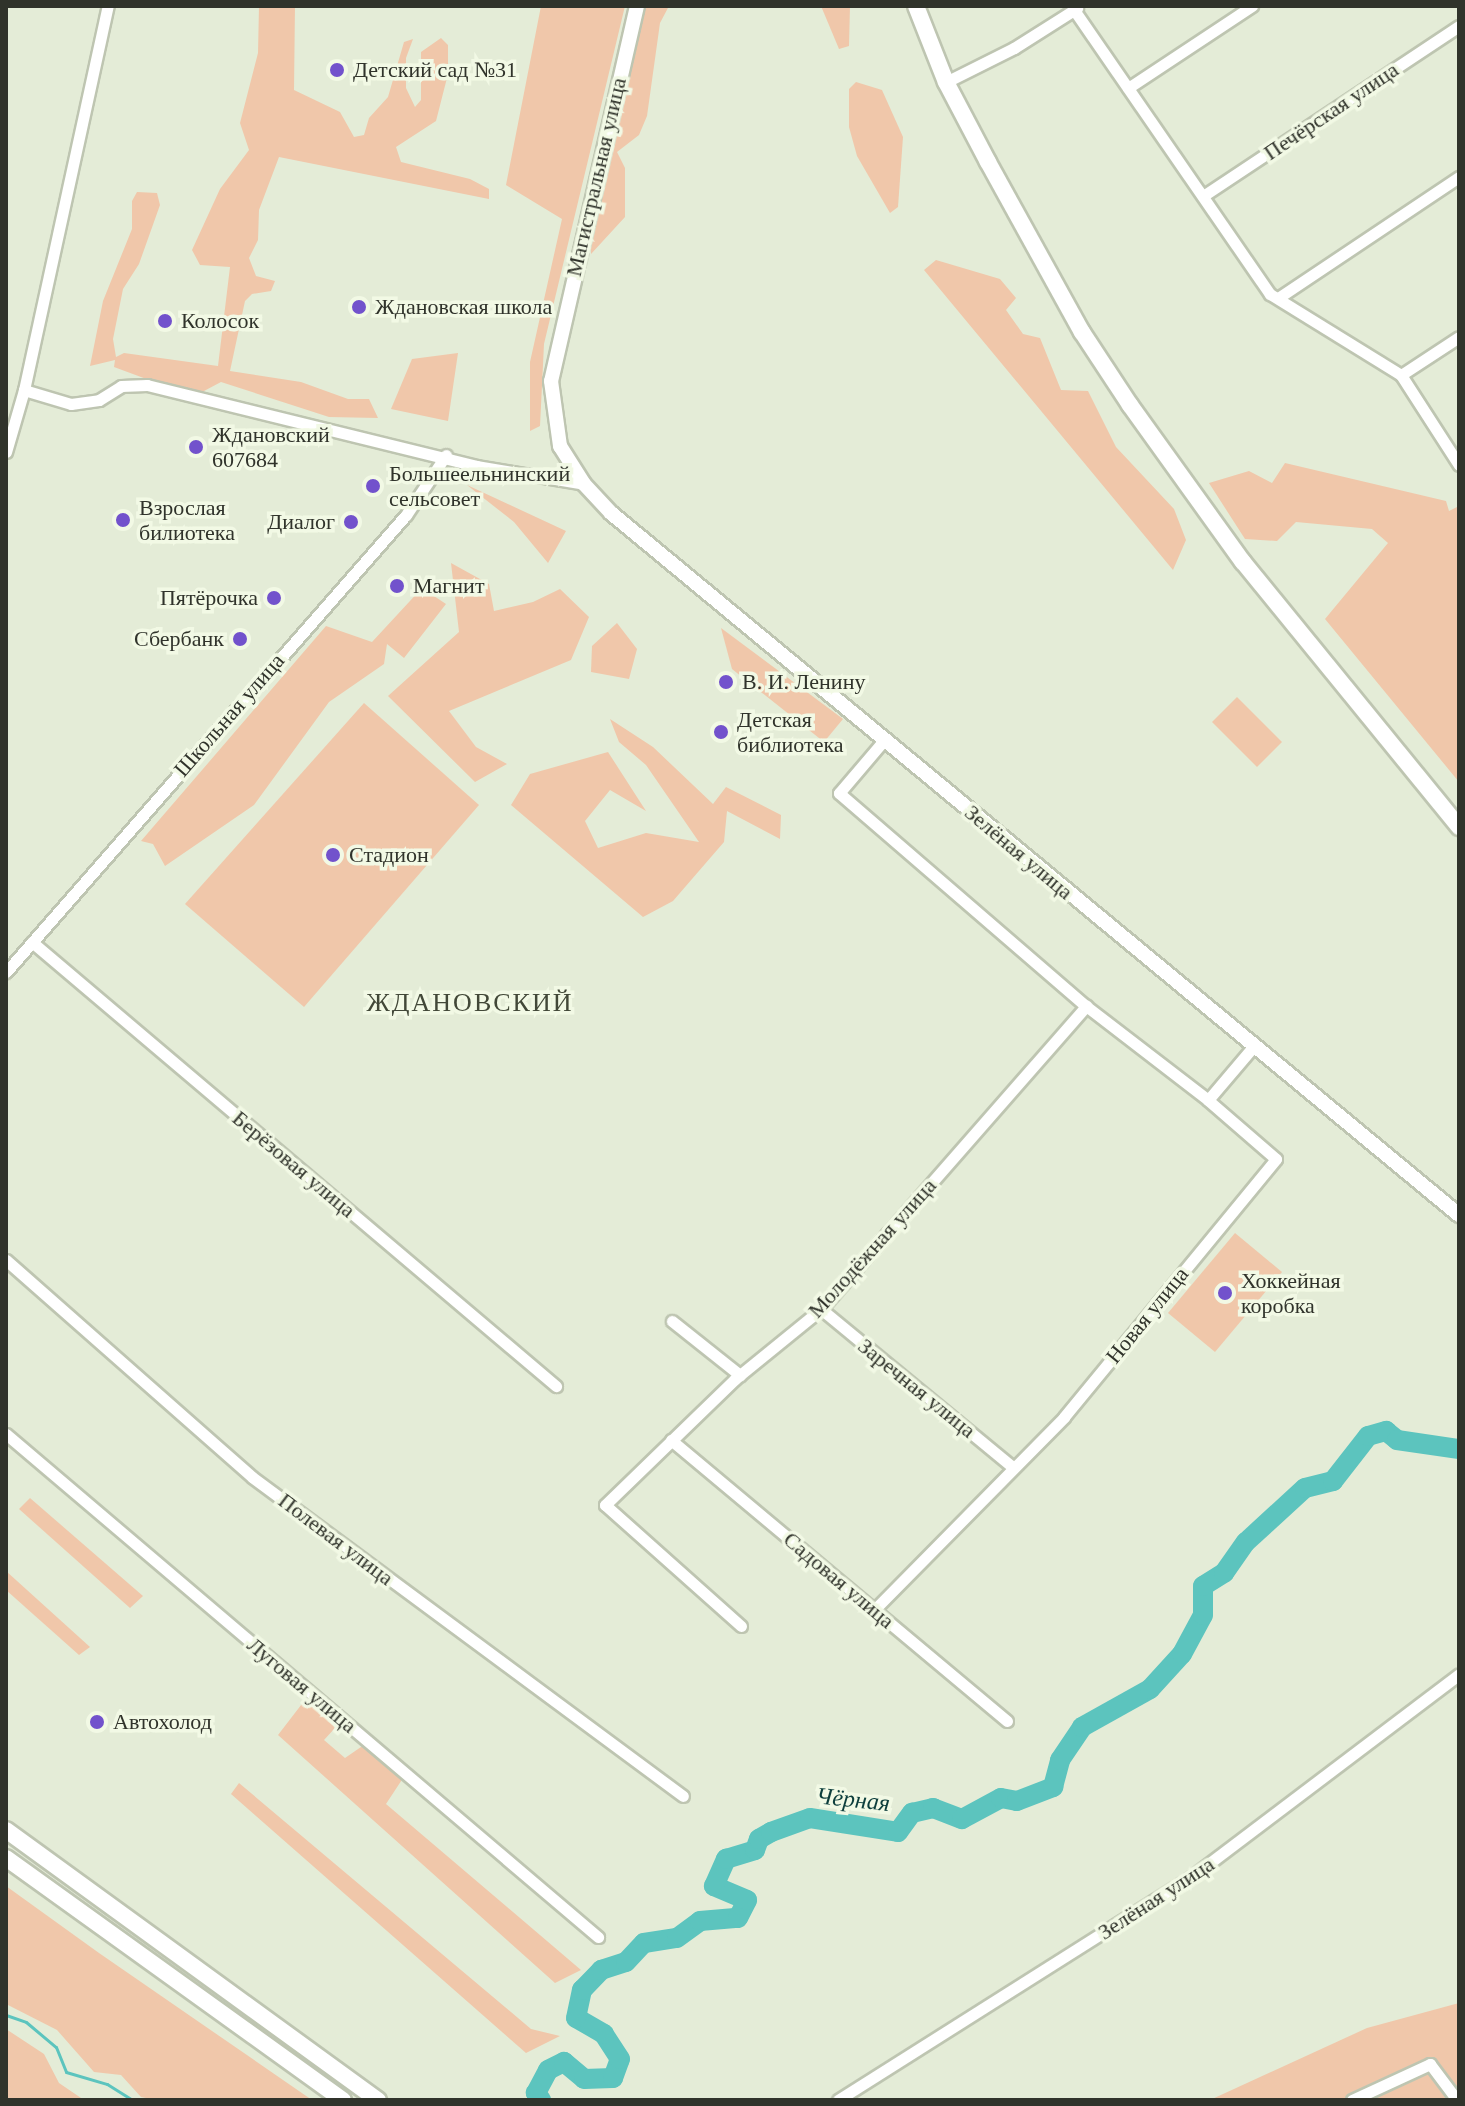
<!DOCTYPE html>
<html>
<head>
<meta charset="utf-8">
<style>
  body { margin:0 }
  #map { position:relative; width:1465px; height:2106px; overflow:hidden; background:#e4ecd7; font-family:Georgia,serif }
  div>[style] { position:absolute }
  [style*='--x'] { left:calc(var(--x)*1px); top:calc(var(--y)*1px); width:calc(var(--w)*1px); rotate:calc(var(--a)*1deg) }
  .green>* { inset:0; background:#f0c7aa }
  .stream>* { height:3px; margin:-1.5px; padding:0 1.5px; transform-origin:1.5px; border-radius:1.5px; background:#5cc4be }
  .river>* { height:20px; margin:-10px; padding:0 10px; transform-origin:10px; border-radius:10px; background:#5cc4be }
  .roads { filter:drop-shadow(2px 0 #bec5b1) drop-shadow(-2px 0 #bec5b1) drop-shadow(0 2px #bec5b1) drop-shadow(0 -2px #bec5b1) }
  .minor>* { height:11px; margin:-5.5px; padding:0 5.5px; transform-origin:5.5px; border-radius:5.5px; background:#fff }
  .tertiary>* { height:14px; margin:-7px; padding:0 7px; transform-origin:7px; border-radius:7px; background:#fff }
  .primary>* { height:16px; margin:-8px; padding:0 8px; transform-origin:8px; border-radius:8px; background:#fff }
  .dots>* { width:22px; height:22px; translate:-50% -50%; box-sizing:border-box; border:4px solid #f2f9e5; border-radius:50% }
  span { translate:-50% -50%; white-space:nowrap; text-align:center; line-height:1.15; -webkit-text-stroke:7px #f2f9e5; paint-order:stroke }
  .poi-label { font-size:22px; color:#30332b }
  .left { translate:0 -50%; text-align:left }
  .right { translate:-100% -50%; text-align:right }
  .street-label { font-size:22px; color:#30332b }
  .water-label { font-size:24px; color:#0d3e3c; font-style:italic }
  .quarter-label { font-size:26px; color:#424838; letter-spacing:2px }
  .frame { position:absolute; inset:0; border:8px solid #30332b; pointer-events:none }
</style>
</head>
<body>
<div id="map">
  <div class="green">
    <div style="clip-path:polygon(259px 6px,295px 6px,294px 90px,340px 112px,354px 137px,364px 135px,369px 118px,388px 97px,404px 42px,413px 39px,406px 58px,406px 88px,415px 107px,421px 100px,421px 52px,441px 38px,448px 45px,448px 74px,436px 121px,396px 147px,401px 162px,470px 179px,489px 189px,489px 199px,279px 157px,259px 210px,258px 240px,249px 258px,256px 276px,275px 281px,271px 291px,252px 294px,245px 301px,230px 371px,301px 382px,348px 399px,369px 399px,378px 418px,329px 417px,221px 382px,204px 391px,176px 390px,114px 367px,115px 360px,90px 366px,103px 301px,132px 229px,132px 201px,137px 192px,157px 193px,160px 205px,139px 264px,123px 289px,113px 339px,116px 357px,124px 353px,218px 366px,230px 267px,200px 265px,192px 250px,220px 189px,249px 150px,240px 123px,258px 53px)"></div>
    <div style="clip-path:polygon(541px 6px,625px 6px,544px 344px,540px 426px,530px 431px,530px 362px,562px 219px,506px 185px)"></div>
    <div style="clip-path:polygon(642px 6px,669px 6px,660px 23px,647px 116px,639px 135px,617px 152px,625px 168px,625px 217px,591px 254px,591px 219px)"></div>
    <div style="clip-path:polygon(821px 6px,850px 6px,849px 46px,839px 49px)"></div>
    <div style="clip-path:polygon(856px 82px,882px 90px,903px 137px,898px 207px,890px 213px,857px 156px,849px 127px,849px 89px)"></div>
    <div style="clip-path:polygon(936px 260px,1000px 279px,1016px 298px,1006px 310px,1023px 334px,1040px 338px,1061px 390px,1088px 391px,1116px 447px,1174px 509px,1186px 540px,1173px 570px,924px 270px)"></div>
    <div style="clip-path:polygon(458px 353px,448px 421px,391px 409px,412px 359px)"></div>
    <div style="clip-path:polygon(1285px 463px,1446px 501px,1449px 511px,1459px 506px,1459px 782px,1325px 619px,1388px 543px,1372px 529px,1296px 522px,1277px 541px,1245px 539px,1209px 483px,1249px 471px,1272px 483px)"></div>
    <div style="clip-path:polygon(467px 485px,566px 531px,548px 563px,514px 522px)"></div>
    <div style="clip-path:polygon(451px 563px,489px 584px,494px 611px,533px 602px,560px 589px,589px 617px,571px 660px,449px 711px,476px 747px,507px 764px,475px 782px,388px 696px,459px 632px)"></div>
    <div style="clip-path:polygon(422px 588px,446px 604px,404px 658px,387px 644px,384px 664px,329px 702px,254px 805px,165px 866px,153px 844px,141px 841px,326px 626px,372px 642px)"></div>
    <div style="clip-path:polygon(617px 623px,637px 649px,629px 679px,591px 672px,592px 646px)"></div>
    <div style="clip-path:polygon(721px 628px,843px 719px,824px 742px,732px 669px)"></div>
    <div style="clip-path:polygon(1237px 697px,1282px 742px,1257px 767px,1212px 722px)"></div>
    <div style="clip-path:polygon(364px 703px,479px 805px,304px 1007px,185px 904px)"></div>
    <div style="clip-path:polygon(610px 719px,653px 747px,713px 804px,726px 787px,781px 815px,780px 839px,727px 811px,724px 842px,673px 901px,643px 917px,511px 805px,530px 774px,608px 752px,646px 811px,610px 790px,585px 821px,598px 848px,646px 833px,699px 842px,646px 765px,619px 742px)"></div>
    <div style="clip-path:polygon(1235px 1233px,1282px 1272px,1215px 1352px,1168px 1313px)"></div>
    <div style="clip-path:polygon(30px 1498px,143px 1596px,130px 1608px,19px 1509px)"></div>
    <div style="clip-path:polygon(6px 1571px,90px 1647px,79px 1655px,6px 1590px)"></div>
    <div style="clip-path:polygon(308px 1696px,335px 1728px,324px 1740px,345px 1758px,374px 1738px,409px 1769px,386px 1804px,581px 1970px,555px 1983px,278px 1735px)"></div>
    <div style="clip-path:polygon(239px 1783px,531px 2029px,560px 2036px,526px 2053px,231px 1794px)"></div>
    <div style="clip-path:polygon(6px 1886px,99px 1953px,312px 2100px,156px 2100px,141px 2097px,121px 2075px,94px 2072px,57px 2030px,6px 2004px)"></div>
    <div style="clip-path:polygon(1459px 2003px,1459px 2100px,1210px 2100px,1367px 2028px)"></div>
    <div style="clip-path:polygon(6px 2029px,44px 2054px,59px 2083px,84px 2100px,6px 2100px)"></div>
  </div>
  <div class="stream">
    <div style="--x:6;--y:2015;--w:21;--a:19"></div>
    <div style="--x:26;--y:2022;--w:39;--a:40"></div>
    <div style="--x:56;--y:2047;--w:27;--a:68"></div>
    <div style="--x:66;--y:2072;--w:43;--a:16.3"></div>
    <div style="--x:107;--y:2084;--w:31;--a:32"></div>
  </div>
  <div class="river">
    <div style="--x:541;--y:2100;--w:9;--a:-126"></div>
    <div style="--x:536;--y:2093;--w:26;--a:-62"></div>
    <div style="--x:548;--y:2070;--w:18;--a:-27"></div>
    <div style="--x:564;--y:2062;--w:26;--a:40"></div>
    <div style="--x:584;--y:2079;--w:29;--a:-2"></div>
    <div style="--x:613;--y:2078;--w:20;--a:-70"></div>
    <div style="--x:620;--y:2059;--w:30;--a:-123"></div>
    <div style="--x:604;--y:2034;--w:32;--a:-150"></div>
    <div style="--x:576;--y:2018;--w:29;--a:-78"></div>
    <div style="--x:582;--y:1990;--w:28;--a:-46"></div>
    <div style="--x:601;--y:1970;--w:26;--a:-18"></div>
    <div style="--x:626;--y:1962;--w:26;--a:-47"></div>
    <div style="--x:644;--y:1943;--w:33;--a:-9"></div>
    <div style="--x:677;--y:1938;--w:29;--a:-36"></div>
    <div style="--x:700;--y:1921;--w:38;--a:-5"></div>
    <div style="--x:738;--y:1918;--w:20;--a:-63"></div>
    <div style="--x:747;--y:1900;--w:36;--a:-157"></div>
    <div style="--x:714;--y:1886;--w:30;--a:-66"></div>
    <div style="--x:726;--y:1859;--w:30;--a:-17"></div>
    <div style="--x:755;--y:1850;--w:12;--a:-70"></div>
    <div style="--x:759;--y:1839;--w:14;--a:-30"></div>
    <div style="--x:771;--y:1832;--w:41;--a:-19.7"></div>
    <div style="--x:810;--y:1818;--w:89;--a:9"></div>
    <div style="--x:898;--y:1832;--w:24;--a:-54"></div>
    <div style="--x:912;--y:1813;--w:22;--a:-13"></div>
    <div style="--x:933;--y:1808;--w:31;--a:21"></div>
    <div style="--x:962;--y:1819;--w:44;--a:-28.3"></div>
    <div style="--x:1001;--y:1798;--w:16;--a:11"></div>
    <div style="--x:1017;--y:1801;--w:39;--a:-21"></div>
    <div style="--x:1053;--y:1787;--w:28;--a:-75"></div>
    <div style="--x:1060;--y:1760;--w:40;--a:-56"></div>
    <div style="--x:1082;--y:1727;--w:78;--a:-29.2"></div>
    <div style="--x:1150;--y:1689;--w:47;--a:-47.6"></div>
    <div style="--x:1182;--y:1654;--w:44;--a:-61.7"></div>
    <div style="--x:1203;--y:1615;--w:29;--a:-90"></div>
    <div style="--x:1203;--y:1586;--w:25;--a:-32"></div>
    <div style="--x:1224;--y:1573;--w:38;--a:-55"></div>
    <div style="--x:1246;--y:1542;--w:80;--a:-42.5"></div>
    <div style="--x:1305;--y:1488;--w:29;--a:-14"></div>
    <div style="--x:1333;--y:1481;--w:57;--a:-52.1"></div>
    <div style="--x:1368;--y:1436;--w:19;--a:-16"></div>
    <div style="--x:1386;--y:1431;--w:14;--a:39"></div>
    <div style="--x:1397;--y:1440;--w:63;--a:8.3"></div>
  </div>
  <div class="roads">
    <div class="minor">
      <div style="--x:1074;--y:10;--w:345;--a:55.4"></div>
      <div style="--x:1270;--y:294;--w:154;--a:31.7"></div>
      <div style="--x:1401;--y:375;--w:107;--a:57.2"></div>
      <div style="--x:946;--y:82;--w:76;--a:-26.6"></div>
      <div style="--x:1014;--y:48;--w:75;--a:-32.4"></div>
      <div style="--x:1128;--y:88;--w:149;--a:-33.5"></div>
      <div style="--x:1203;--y:196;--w:307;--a:-33.6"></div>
      <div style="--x:1278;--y:298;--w:218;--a:-33.8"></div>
      <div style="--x:1401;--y:375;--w:69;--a:-33.2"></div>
      <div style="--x:24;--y:390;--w:49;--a:16.6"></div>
      <div style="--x:71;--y:404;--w:28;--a:-8"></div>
      <div style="--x:99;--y:400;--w:26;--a:-32"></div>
      <div style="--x:121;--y:386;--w:26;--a:-2"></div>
      <div style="--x:147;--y:385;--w:340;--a:13.8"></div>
      <div style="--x:477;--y:466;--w:109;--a:9.5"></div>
      <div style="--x:6;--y:452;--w:65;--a:-73.8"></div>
      <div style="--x:24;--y:390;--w:393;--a:-77.7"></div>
      <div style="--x:885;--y:739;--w:71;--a:130.4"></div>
      <div style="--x:839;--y:793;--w:326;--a:40.8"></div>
      <div style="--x:1086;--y:1006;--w:154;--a:37.6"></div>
      <div style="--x:1208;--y:1100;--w:70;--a:-49.7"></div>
      <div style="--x:32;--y:942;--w:687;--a:40.28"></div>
      <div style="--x:6;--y:972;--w:607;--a:-48.81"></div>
      <div style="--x:406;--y:515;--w:72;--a:-56.3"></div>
      <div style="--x:6;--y:1260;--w:328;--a:41.4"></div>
      <div style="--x:252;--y:1477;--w:536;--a:36.51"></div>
      <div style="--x:821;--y:1309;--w:249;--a:39.5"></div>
      <div style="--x:672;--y:1321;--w:87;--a:38.5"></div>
      <div style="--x:6;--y:1434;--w:777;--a:40.35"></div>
      <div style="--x:671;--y:1440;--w:438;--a:39.9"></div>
      <div style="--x:874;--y:1610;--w:271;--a:-45.4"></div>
      <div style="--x:1064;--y:1417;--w:334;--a:-50.6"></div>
      <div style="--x:1276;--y:1159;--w:90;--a:-139.1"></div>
      <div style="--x:741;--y:1626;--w:182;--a:-138.3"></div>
      <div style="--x:605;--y:1505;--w:181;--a:-44.1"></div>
      <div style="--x:735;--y:1379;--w:111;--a:-39.1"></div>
      <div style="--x:821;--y:1309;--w:403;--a:-48.8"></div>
      <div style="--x:838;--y:2100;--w:418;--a:-32.3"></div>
      <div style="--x:1191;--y:1877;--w:336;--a:-37.1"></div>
      <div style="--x:1352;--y:2100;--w:86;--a:-24.8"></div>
      <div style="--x:1430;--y:2064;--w:45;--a:53.1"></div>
    </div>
    <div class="tertiary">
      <div style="--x:637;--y:6;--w:385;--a:102.9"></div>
      <div style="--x:551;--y:381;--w:66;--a:82.1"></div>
      <div style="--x:560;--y:446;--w:45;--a:57.7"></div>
      <div style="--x:584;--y:484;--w:40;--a:47"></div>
      <div style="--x:611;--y:513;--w:1101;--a:39.62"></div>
    </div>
    <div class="primary">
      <div style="--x:916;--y:6;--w:82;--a:68.5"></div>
      <div style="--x:946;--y:82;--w:90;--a:62.3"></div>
      <div style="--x:988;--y:162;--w:194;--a:61.1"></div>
      <div style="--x:1082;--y:332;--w:87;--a:56.7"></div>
      <div style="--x:1130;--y:405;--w:193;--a:54.3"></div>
      <div style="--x:1243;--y:562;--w:342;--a:50.8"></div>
      <div style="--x:6;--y:1830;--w:460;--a:36"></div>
      <div style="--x:6;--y:1858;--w:415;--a:35.7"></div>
    </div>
  </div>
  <div class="dots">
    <div style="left:337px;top:70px;background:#7252cc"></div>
    <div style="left:359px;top:307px;background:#7252cc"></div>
    <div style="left:165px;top:321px;background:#7252cc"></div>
    <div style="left:196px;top:447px;background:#7252cc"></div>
    <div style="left:373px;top:486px;background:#7252cc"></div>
    <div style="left:123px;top:520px;background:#7252cc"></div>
    <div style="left:351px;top:522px;background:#7252cc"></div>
    <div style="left:397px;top:586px;background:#7252cc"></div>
    <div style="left:274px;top:598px;background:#7252cc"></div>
    <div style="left:240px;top:639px;background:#7252cc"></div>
    <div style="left:726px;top:682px;background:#7252cc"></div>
    <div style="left:721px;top:732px;background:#7252cc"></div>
    <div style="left:333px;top:855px;background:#7252cc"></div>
    <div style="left:1225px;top:1293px;background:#7252cc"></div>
    <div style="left:97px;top:1722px;background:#7252cc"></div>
  </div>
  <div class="poi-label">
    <span class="left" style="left:353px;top:70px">Детский сад №31</span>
    <span class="left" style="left:375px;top:307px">Ждановская школа</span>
    <span class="left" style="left:181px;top:321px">Колосок</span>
    <span class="left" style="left:212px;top:447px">Ждановский<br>607684</span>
    <span class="left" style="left:389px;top:486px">Большеельнинский<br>сельсовет</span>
    <span class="left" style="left:139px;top:520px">Взрослая<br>билиотека</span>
    <span class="right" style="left:335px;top:522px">Диалог</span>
    <span class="left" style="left:413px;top:586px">Магнит</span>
    <span class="right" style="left:258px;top:598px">Пятёрочка</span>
    <span class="right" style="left:224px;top:639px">Сбербанк</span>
    <span class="left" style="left:742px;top:682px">В. И. Ленину</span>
    <span class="left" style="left:737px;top:732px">Детская<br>библиотека</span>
    <span class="left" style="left:349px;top:855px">Стадион</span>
    <span class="left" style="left:1241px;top:1293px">Хоккейная<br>коробка</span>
    <span class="left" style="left:113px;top:1722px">Автохолод</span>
  </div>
  <div class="street-label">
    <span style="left:1331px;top:111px;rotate:-34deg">Печёрская улица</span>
    <span style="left:596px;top:177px;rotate:-77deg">Магистральная улица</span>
    <span style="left:229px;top:715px;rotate:-49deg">Школьная улица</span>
    <span style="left:1019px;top:852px;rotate:40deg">Зелёная улица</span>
    <span style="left:294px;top:1164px;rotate:40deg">Берёзовая улица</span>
    <span style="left:872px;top:1248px;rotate:-48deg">Молодёжная улица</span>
    <span style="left:1147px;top:1315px;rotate:-51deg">Новая улица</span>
    <span style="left:917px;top:1388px;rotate:39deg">Заречная улица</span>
    <span style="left:336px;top:1539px;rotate:37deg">Полевая улица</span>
    <span style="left:839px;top:1580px;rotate:40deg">Садовая улица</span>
    <span style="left:302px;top:1685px;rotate:40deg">Луговая улица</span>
    <span style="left:1156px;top:1898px;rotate:-33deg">Зелёная улица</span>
  </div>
  <div class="water-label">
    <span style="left:853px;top:1800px;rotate:6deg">Чёрная</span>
  </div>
  <div class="quarter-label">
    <span style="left:470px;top:1003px">ЖДАНОВСКИЙ</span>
  </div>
  <div class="frame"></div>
</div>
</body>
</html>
